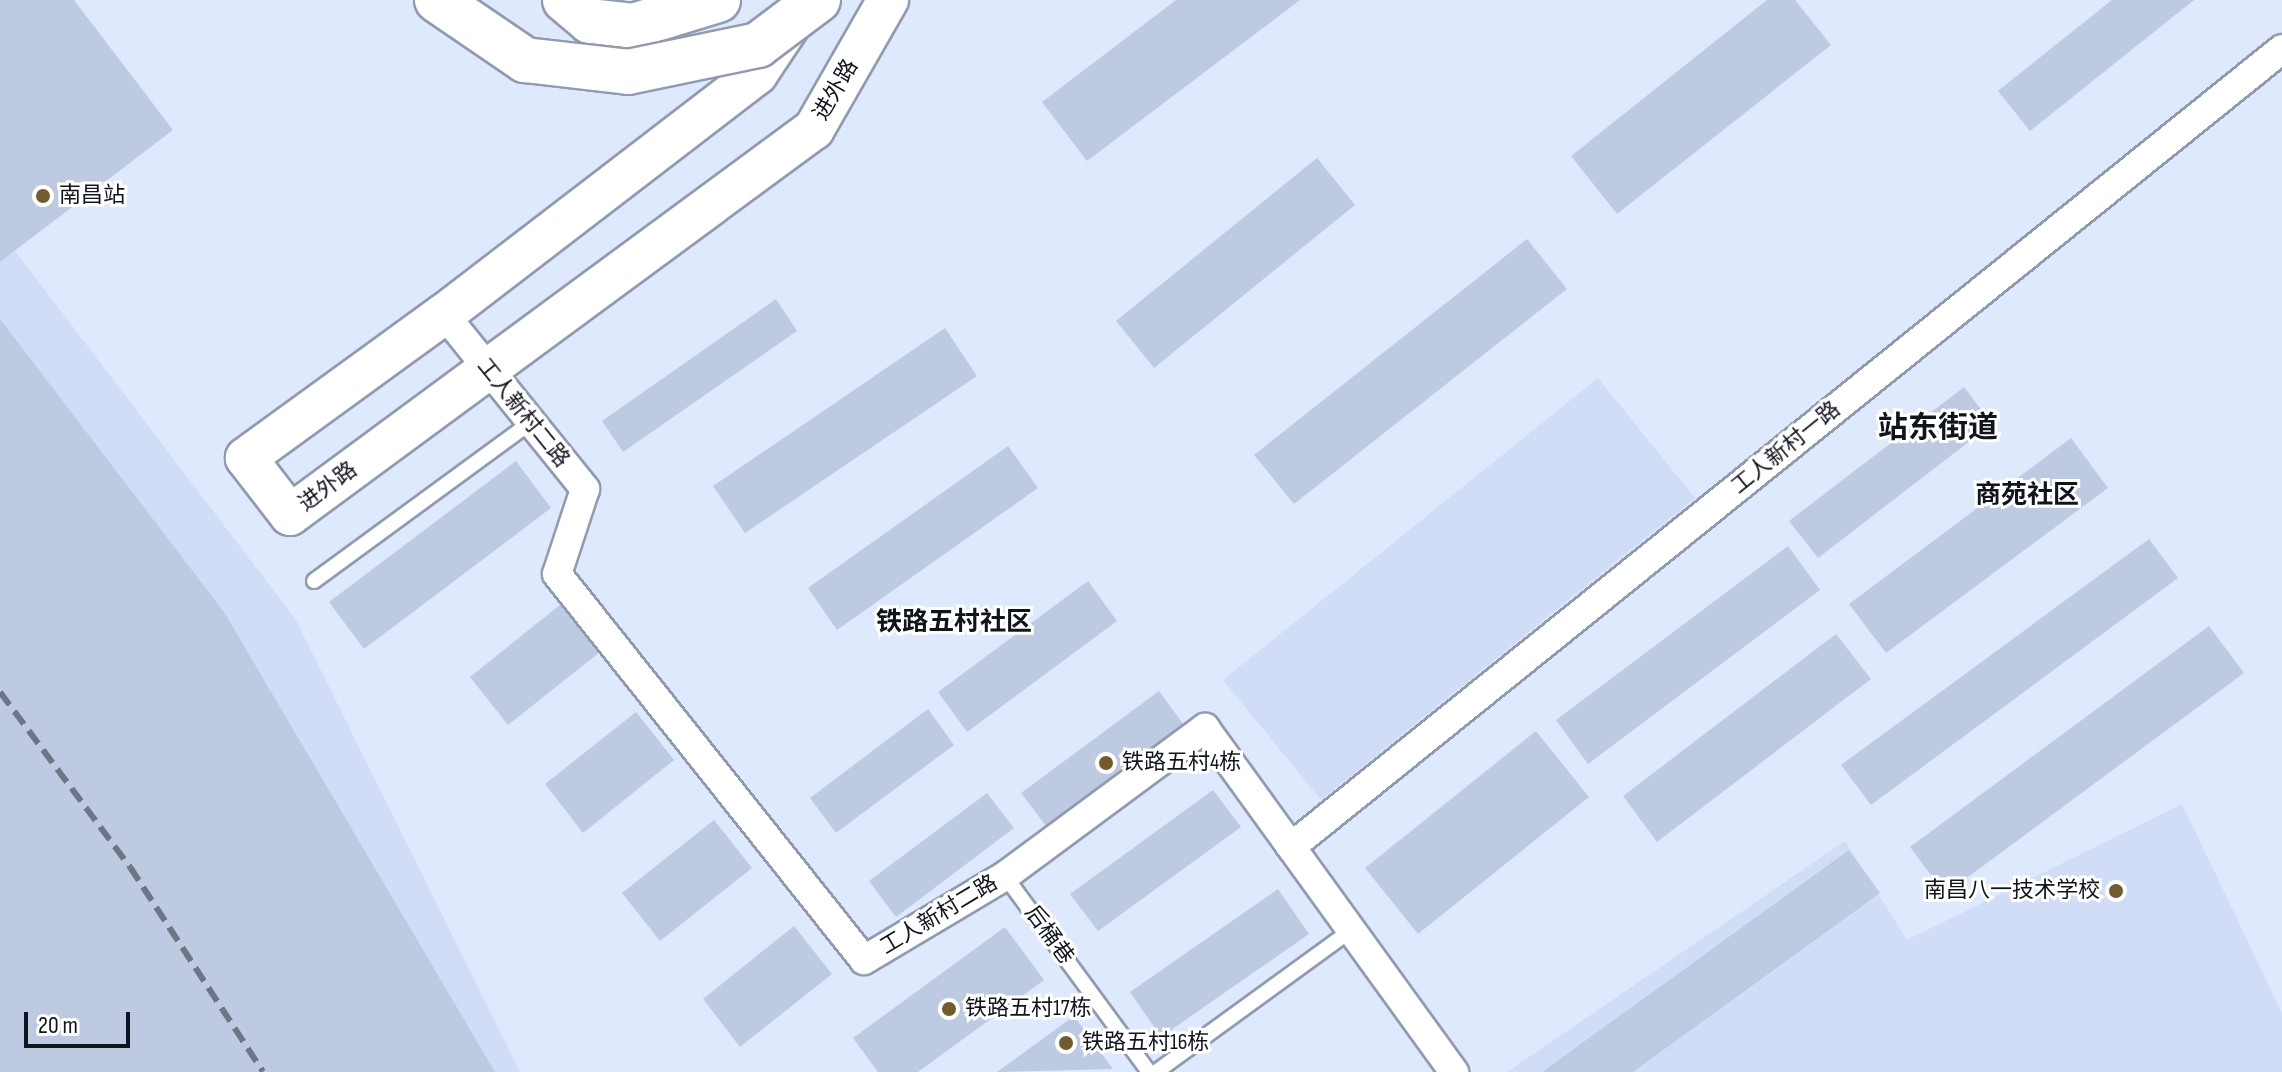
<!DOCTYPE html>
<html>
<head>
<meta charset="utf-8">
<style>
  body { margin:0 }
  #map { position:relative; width:2282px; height:1072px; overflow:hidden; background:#dfe9fd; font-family:"Sofia Sans Condensed","Noto Sans SC",sans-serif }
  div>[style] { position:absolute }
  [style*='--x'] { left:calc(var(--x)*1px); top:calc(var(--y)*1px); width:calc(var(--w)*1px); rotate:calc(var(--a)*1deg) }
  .built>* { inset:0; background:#d1ddf6 }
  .building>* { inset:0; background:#becae2 }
  .roads { filter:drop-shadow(2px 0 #909bb2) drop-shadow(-2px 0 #909bb2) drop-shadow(0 2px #909bb2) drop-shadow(0 -2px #909bb2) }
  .lane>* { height:14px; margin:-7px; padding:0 7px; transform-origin:7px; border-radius:7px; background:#fff }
  .street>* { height:28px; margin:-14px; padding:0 14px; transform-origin:14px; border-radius:14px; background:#fff }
  .secondary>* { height:40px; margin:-20px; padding:0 20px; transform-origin:20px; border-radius:20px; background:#fff }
  .highway>* { height:44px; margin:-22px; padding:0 22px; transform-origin:22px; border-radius:22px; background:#fff }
  .rail>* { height:6px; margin-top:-3px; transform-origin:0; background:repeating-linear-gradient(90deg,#6f7583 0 16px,transparent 0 24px) }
  .bridges { filter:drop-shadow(2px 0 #909bb2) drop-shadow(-2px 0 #909bb2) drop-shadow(0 2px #909bb2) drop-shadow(0 -2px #909bb2) }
  .highway-bridge>* { height:44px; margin:-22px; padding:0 22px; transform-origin:22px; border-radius:22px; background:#fff }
  .dots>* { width:22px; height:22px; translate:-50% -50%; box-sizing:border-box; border:4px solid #fff; border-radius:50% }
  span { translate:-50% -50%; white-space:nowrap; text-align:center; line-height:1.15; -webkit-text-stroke:6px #fff; paint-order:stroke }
  .street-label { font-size:22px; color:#10141c }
  .poi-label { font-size:22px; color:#10141c }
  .left { translate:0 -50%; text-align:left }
  .right { translate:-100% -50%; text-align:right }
  .quarter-label { font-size:26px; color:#10141c; font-weight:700 }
  .district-label { font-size:30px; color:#10141c; font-weight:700 }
  .scale { position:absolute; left:24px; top:1012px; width:106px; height:36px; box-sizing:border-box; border:4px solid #10141c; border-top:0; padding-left:10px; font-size:24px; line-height:28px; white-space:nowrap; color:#10141c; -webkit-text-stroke:6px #fff; paint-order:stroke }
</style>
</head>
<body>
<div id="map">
  <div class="built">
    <div style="clip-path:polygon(0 231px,296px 620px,520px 1072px,0 1072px)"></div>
    <div style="clip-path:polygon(1598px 378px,1695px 498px,1321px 800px,1223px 680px)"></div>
    <div style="clip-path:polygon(2182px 804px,2282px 1013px,2282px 1072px,1507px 1072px,1845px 841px,1907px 940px)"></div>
  </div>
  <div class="building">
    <div style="clip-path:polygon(0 0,74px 0,173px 130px,0 262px)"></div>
    <div style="clip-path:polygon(1176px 0,1300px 0,1087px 161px,1042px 102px)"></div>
    <div style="clip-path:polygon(1767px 0,1795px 0,1831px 45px,1617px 214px,1571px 156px)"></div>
    <div style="clip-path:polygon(2112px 0,2194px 0,2030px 131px,1998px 91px)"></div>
    <div style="clip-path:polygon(1317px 158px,1355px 205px,1154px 368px,1116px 321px)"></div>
    <div style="clip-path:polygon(1527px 239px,1567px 289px,1294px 504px,1254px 455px)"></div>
    <div style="clip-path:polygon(776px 299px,797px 331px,623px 452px,602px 421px)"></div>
    <div style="clip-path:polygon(0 319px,224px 612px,495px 1072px,0 1072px)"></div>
    <div style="clip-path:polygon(945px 328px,977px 376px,745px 533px,713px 486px)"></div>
    <div style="clip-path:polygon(1964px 387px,1992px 424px,1818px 558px,1789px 521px)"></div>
    <div style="clip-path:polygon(2071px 438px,2108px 488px,1886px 653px,1849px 604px)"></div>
    <div style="clip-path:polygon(1008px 446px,1038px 488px,837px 630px,808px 588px)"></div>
    <div style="clip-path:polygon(516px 461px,551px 508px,364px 649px,329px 602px)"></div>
    <div style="clip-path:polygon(2149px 539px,2178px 578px,1871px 805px,1841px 765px)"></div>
    <div style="clip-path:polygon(1788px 546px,1820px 590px,1588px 764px,1556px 720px)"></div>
    <div style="clip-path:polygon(1088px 581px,1117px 621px,967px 732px,938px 692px)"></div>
    <div style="clip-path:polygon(561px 604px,600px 652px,508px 725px,470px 677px)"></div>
    <div style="clip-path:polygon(2209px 626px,2244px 673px,1945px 894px,1910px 847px)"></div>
    <div style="clip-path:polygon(1836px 634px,1871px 679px,1657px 842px,1623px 796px)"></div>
    <div style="clip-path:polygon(1159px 691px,1190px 733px,1053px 835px,1021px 793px)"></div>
    <div style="clip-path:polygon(928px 709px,954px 745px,836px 833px,810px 798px)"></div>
    <div style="clip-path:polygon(636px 712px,674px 760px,583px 833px,545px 784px)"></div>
    <div style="clip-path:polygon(1536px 731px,1589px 797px,1418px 934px,1365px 868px)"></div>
    <div style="clip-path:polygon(1213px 790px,1241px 827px,1098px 931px,1070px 894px)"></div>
    <div style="clip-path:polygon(987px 793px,1014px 828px,896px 917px,869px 881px)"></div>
    <div style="clip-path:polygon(714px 820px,752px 868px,660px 941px,622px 893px)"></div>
    <div style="clip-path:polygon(1849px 850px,1880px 893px,1633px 1072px,1542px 1072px)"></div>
    <div style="clip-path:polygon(1278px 889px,1309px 934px,1161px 1037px,1130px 992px)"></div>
    <div style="clip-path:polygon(794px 926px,832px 974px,740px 1047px,703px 999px)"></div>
    <div style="clip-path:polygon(1005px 927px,1044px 980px,918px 1072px,878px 1072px,853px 1038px)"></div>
    <div style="clip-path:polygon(1074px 1016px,1113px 1069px,997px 1072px)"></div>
  </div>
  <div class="roads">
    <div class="lane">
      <div style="--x:314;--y:581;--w:269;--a:-36.2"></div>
      <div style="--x:1005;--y:876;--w:243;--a:53.7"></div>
      <div style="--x:1156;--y:1072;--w:240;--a:-36"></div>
    </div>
    <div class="street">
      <div style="--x:444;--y:314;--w:225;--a:51.1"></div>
      <div style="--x:585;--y:489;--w:89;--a:108.2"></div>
      <div style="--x:557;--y:574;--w:493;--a:51.5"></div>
      <div style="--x:864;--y:960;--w:164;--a:-30.8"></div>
      <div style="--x:1005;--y:876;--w:249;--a:-36.5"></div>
      <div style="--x:1205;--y:728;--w:425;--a:54.1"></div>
      <div style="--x:1291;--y:847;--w:1272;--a:-38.84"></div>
    </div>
    <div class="secondary">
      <div style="--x:791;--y:23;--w:61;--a:123.7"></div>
      <div style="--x:757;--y:74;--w:394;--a:142.5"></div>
      <div style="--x:444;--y:314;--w:245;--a:144"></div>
      <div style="--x:246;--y:458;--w:72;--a:52.3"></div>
      <div style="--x:290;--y:515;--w:651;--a:-36.38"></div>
      <div style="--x:814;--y:129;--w:149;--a:-60.2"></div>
    </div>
    <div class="highway">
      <div style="--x:565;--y:0;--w:33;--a:40"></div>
      <div style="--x:590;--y:21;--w:43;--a:6.6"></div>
      <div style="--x:633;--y:26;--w:89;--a:-17"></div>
    </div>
  </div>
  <div class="rail">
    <div style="--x:0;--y:692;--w:218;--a:53.4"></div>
    <div style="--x:130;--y:867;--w:244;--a:57"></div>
  </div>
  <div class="bridges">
    <div class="highway-bridge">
      <div style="--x:437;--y:0;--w:107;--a:34.3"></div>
      <div style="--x:525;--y:60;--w:104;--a:6.6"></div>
      <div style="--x:628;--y:72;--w:133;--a:-11.7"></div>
      <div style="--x:758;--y:45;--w:75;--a:-36.9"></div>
    </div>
  </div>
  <div class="dots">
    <div style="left:43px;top:196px;background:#735c2c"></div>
    <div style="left:1106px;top:763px;background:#735c2c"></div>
    <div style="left:2116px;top:891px;background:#735c2c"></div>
    <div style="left:949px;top:1009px;background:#735c2c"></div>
    <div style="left:1066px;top:1043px;background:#735c2c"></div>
  </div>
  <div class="street-label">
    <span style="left:836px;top:90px;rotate:-60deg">进外路</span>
    <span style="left:523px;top:413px;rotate:51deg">工人新村二路</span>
    <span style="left:1786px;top:448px;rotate:-39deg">工人新村一路</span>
    <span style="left:328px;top:487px;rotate:-37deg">进外路</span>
    <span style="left:939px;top:915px;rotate:-31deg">工人新村二路</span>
    <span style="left:1049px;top:935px;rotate:54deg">后桶巷</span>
  </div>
  <div class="poi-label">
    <span class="left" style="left:59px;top:196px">南昌站</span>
    <span class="left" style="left:1122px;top:763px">铁路五村4栋</span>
    <span class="right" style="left:2100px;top:891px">南昌八一技术学校</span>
    <span class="left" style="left:965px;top:1009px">铁路五村17栋</span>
    <span class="left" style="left:1082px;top:1043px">铁路五村16栋</span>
  </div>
  <div class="quarter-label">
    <span style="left:2027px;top:496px">商苑社区</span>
    <span style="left:954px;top:623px">铁路五村社区</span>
  </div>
  <div class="district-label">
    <span style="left:1938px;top:428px">站东街道</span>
  </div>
  <div class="scale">20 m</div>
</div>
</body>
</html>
